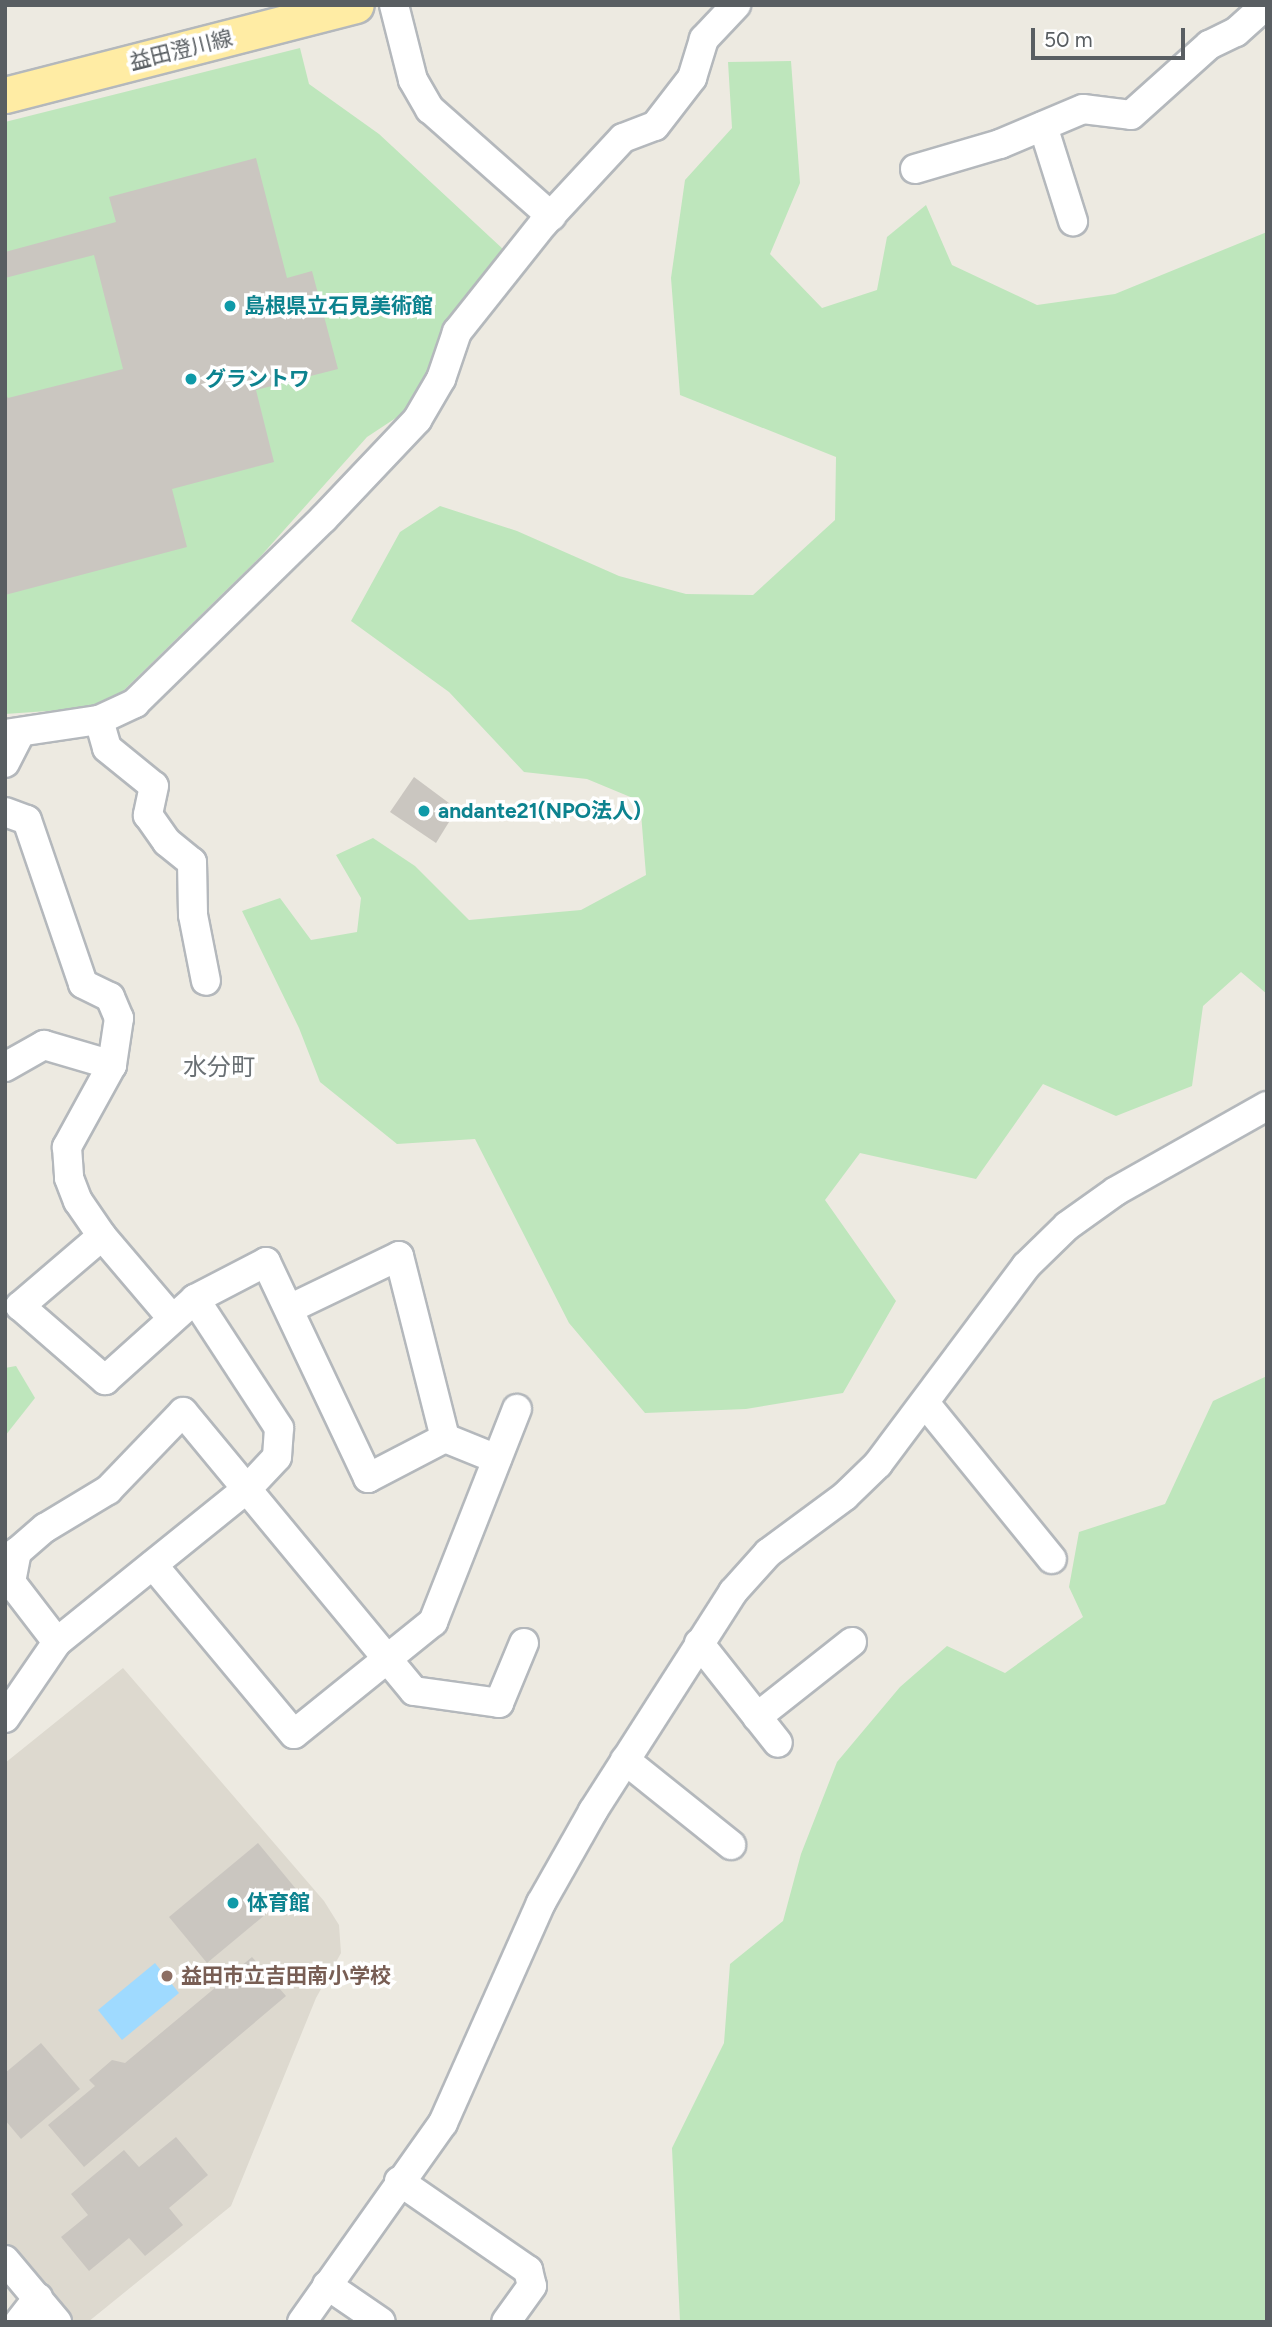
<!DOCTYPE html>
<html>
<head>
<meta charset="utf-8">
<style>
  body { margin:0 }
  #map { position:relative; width:1272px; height:2327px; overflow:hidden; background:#edeae1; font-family:Figtree,"Noto Sans JP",sans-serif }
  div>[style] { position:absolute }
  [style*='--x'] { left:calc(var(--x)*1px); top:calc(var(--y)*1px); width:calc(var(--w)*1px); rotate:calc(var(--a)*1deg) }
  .education>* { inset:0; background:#ddd9cf }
  .green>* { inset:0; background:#bee6bc }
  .water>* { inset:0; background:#9fdaff }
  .building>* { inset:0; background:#cac6c0 }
  .roads { filter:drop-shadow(2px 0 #b4b8bc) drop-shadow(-2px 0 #b4b8bc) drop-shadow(0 2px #b4b8bc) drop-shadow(0 -2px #b4b8bc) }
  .minor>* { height:28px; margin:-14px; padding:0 14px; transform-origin:14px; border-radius:14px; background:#fff }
  .major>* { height:35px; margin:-17.5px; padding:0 17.5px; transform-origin:17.5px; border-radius:17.5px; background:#ffeca4 }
  .dots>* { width:19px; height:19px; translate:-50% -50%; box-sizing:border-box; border:4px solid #fff; border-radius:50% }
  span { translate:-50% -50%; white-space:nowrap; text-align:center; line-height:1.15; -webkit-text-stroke:7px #fff; paint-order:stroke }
  .street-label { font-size:21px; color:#595e62 }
  .culture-label { font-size:21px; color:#0d838f; font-weight:700 }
  .left { translate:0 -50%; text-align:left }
  .education-label { font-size:21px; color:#785e54; font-weight:700 }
  .quarter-label { font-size:24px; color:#6a7074 }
  .frame { position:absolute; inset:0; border:7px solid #595e62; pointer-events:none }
  .scale { position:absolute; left:1031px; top:28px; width:154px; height:32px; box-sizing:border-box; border:4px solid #595e62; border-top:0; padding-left:9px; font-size:21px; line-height:24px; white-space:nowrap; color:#595e62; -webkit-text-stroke:5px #fff; paint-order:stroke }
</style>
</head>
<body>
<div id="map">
  <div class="education">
    <div style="clip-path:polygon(123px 1668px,324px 1901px,339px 1925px,341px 1953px,316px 1998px,231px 2206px,88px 2322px,68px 2322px,5px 2244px,5px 1763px)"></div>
  </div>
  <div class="green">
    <div style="clip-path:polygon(300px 48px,309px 84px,379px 134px,504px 250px,446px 323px,431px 372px,411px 408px,367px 437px,260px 557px,120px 694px,90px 708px,5px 714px,5px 122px)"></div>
    <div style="clip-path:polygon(791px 61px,800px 183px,770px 254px,822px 308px,877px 290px,887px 237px,926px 205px,952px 265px,1037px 305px,1115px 294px,1267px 232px,1267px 994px,1241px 972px,1203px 1006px,1192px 1086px,1116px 1116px,1043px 1084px,976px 1179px,860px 1153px,825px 1200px,896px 1301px,843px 1393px,746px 1409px,645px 1413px,569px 1323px,475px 1139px,397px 1144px,320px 1082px,299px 1028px,242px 911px,280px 898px,311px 940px,357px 932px,361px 898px,336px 855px,373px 838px,415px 866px,469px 920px,581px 910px,646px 875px,640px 801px,587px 779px,524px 772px,449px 692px,351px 621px,400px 532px,440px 506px,517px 531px,619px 576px,686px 594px,753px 595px,835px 520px,836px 457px,680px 395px,671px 278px,685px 180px,732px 128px,728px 62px)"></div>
    <div style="clip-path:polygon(16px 1366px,35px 1398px,5px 1436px,5px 1368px)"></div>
    <div style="clip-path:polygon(1267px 1376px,1267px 2322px,680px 2322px,672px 2148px,724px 2043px,730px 1964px,783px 1921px,801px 1854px,837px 1762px,900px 1687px,947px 1646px,1005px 1673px,1083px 1617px,1069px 1587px,1079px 1532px,1165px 1504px,1213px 1401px)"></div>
  </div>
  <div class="water">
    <div style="clip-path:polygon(155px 1963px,179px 1993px,122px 2040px,98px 2010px)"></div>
  </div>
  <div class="building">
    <div style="clip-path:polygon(256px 158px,287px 278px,312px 271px,338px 369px,256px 390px,274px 462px,172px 489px,187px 547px,5px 595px,5px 393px,8px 398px,123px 369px,94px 255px,5px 278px,5px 252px,116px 222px,109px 197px)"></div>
    <div style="clip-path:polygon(414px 777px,457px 809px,436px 843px,390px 812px)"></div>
    <div style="clip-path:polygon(258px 1843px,296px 1889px,207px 1963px,169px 1917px)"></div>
    <div style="clip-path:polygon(252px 1957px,286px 1996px,84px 2167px,48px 2125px,95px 2086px,89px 2080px,112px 2060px,125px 2063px)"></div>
    <div style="clip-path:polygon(41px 2043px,80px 2089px,21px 2139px,5px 2120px,5px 2073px)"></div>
    <div style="clip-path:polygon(176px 2137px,208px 2175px,169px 2208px,183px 2225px,145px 2256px,129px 2238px,89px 2271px,61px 2237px,88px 2215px,71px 2194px,124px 2150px,139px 2167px)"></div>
  </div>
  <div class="roads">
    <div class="minor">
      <div style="--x:394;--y:5;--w:77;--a:75.8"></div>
      <div style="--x:413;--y:80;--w:34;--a:60"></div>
      <div style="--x:430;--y:109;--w:162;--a:41.5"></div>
      <div style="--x:1043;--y:126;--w:100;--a:72.5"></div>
      <div style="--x:915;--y:169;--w:89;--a:-16.4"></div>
      <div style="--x:1000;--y:144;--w:90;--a:-22.9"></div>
      <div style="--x:1083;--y:109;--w:48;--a:7.1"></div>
      <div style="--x:1131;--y:115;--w:105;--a:-41.9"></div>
      <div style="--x:1209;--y:45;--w:30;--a:-26"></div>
      <div style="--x:1236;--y:32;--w:40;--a:-42"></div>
      <div style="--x:99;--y:720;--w:29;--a:74"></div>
      <div style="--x:107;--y:748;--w:60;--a:39"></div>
      <div style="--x:154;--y:786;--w:30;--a:102"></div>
      <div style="--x:148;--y:815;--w:33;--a:55"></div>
      <div style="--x:167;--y:842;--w:32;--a:39"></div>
      <div style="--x:192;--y:862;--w:53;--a:88.9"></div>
      <div style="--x:193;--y:915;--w:67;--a:78.9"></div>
      <div style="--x:5;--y:734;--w:95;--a:-8.5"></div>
      <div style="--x:99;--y:720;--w:40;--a:-25"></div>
      <div style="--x:135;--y:703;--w:263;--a:-44.4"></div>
      <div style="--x:323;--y:519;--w:137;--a:-46.5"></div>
      <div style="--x:417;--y:420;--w:48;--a:-59.7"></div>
      <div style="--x:441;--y:379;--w:50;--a:-71.2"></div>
      <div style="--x:457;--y:332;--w:138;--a:-51.5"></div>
      <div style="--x:543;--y:224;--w:117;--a:-47.1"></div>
      <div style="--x:623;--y:138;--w:34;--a:-21"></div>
      <div style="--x:655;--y:126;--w:61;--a:-52.4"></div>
      <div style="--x:692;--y:78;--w:41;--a:-72.9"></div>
      <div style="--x:704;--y:39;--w:47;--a:-46.7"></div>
      <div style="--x:5;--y:763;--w:33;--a:-63"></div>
      <div style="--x:5;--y:812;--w:23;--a:20"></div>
      <div style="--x:27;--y:820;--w:173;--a:71.1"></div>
      <div style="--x:83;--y:984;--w:30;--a:26"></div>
      <div style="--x:110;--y:997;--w:23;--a:67"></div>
      <div style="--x:119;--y:1018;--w:48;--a:98.5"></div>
      <div style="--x:112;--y:1065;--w:94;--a:118.8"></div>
      <div style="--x:67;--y:1147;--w:31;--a:86"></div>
      <div style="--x:69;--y:1178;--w:25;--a:69"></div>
      <div style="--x:78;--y:1201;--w:42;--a:55.6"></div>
      <div style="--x:102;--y:1236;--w:106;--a:49.6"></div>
      <div style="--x:5;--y:1067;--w:45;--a:-29.4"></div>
      <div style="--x:44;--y:1045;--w:71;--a:16.4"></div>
      <div style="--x:102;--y:1236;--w:108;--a:139.5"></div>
      <div style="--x:20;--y:1306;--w:113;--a:41"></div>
      <div style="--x:105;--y:1380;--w:121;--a:-42"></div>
      <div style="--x:195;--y:1299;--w:80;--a:-27.5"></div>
      <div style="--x:266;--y:1262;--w:239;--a:64.7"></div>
      <div style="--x:368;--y:1478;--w:87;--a:-27.5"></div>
      <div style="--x:289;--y:1309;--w:122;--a:-25.7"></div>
      <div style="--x:399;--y:1256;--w:188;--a:75.8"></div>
      <div style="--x:445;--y:1438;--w:56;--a:22"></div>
      <div style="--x:925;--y:1403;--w:201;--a:50.9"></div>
      <div style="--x:153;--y:1565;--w:220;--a:50.2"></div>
      <div style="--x:294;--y:1734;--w:179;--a:-38.9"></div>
      <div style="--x:433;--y:1622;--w:229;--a:-68.5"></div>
      <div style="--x:57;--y:1642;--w:76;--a:-127.5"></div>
      <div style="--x:11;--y:1582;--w:31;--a:-79"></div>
      <div style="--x:17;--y:1552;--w:37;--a:-41"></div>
      <div style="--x:45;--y:1528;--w:74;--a:-31.1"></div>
      <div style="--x:108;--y:1490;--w:108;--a:-46.1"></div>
      <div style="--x:183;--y:1412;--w:362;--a:50.4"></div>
      <div style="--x:414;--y:1691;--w:86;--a:8"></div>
      <div style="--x:499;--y:1703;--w:65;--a:-67.4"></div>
      <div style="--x:699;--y:1643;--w:127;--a:51.7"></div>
      <div style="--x:757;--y:1717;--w:121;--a:-38.3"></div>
      <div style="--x:5;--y:1718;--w:92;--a:-55.6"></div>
      <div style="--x:57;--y:1642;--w:245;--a:-38.9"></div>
      <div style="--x:248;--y:1488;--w:42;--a:-46.9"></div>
      <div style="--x:277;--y:1457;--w:29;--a:-86"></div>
      <div style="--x:279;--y:1428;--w:154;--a:-123.1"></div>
      <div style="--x:625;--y:1760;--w:136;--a:38.7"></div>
      <div style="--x:399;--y:2181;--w:157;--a:34.6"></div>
      <div style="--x:528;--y:2270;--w:16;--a:76"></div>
      <div style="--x:532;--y:2286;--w:44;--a:125.8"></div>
      <div style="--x:5;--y:2260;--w:81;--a:50"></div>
      <div style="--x:327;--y:2285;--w:65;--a:34.4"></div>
      <div style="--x:19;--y:2322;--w:31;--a:-52"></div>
      <div style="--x:302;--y:2322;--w:244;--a:-54.7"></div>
      <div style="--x:443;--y:2123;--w:241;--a:-66"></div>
      <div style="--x:541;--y:1903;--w:106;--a:-60.5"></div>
      <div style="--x:593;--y:1811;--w:260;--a:-57.4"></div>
      <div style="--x:733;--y:1592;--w:52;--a:-48.1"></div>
      <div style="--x:768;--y:1553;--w:96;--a:-36.5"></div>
      <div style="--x:845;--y:1496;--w:46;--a:-44.1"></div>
      <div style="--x:878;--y:1464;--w:247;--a:-53.2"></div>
      <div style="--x:1026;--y:1266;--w:57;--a:-44.3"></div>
      <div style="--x:1067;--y:1226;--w:60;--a:-35.5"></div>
      <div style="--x:1116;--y:1191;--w:173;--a:-29.4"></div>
    </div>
    <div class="major">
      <div style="--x:5;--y:95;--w:362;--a:-14.4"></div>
    </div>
  </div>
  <div class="dots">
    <div style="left:230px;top:306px;background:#0f9aa8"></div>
    <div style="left:191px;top:379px;background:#0f9aa8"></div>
    <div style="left:424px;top:811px;background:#0f9aa8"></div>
    <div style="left:233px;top:1903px;background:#0f9aa8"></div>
    <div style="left:167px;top:1976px;background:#8d6e63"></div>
  </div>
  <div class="street-label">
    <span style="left:181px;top:50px;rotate:-14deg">益田澄川線</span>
  </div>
  <div class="culture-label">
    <span class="left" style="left:244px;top:306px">島根県立石見美術館</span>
    <span class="left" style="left:205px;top:379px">グラントワ</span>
    <span class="left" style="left:438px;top:811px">andante21(NPO法人)</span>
    <span class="left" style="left:247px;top:1903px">体育館</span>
  </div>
  <div class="education-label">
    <span class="left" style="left:181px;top:1976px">益田市立吉田南小学校</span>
  </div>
  <div class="quarter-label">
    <span style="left:219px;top:1067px">水分町</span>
  </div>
  <div class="frame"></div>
  <div class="scale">50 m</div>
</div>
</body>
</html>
